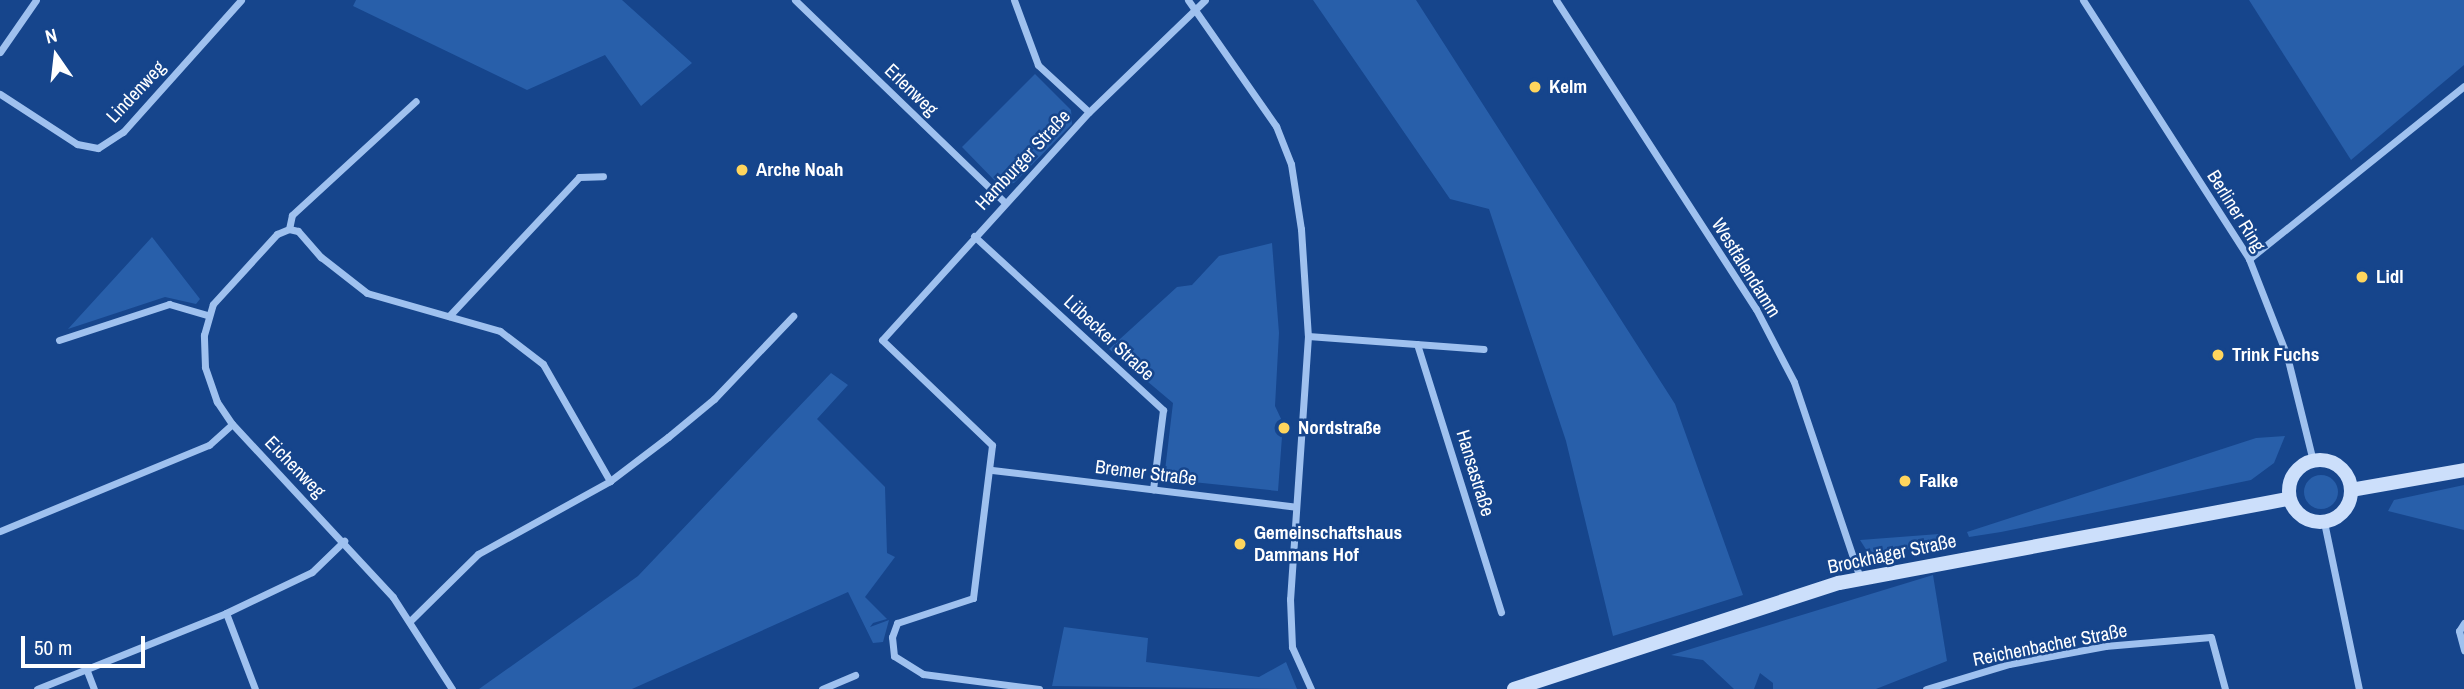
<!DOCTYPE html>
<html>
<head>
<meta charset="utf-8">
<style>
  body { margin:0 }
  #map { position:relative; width:2464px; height:689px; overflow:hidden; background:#16458c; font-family:"Archivo Narrow",sans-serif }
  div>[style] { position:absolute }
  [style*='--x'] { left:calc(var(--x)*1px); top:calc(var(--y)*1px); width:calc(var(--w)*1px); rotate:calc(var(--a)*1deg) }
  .green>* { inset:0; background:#285faa }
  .round { border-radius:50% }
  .street>* { height:7px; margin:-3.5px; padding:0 3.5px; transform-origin:3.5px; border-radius:3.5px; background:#9fc1ef }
  .secondary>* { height:14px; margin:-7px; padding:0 7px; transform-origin:7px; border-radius:7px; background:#ccdffb }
  .secondary>.ring { margin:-7px; padding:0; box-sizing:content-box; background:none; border:14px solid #ccdffb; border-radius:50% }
  .dots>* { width:19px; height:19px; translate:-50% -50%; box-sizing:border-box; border:4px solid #16458c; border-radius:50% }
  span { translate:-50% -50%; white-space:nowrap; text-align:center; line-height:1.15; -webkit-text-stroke:5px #16458c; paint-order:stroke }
  .poi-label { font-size:19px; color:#fff; font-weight:700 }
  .left { translate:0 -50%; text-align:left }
  .street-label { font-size:19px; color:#fff }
  .north { position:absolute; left:21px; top:21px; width:70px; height:70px; -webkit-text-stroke:5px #16458c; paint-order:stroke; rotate:346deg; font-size:19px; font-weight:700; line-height:28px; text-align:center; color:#fff }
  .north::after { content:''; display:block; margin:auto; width:24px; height:32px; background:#fff; clip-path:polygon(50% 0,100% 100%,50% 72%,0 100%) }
  .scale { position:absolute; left:21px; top:636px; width:124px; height:32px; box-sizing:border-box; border:4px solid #fff; border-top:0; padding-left:9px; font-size:21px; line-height:24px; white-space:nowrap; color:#fff; -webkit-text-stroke:5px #16458c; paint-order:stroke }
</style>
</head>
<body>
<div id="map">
  <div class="green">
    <div style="clip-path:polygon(356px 0,622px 0,692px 63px,641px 106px,605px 55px,527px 90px,353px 6px)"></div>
    <div style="clip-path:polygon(1313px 0,1416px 0,1675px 404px,1743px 595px,1613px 636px,1566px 441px,1489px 209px,1450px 199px)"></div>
    <div style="clip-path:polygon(2249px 0,2464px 0,2464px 65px,2351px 160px)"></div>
    <div style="clip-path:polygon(1035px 74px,1071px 110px,1072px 124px,1014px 183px,1000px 186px,962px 147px)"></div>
    <div style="clip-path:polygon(152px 237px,200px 299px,196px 304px,165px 297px,68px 329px)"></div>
    <div style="clip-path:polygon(1272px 243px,1279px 333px,1275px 406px,1283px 423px,1278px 491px,1164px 479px,1173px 403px,1109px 349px,1177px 287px,1192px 285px,1219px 256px)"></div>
    <div style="clip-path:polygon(831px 373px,848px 385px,817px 419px,885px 487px,887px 553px,895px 557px,865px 597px,887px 619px,873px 623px,870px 627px,889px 620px,883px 642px,873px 643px,848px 592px,632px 689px,479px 689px,638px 576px)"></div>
    <div style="clip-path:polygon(2285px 436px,2274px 463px,2251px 480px,2001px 532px,1969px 537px,1967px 532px,2256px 438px)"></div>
    <div class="round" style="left:2304px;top:475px;width:34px;height:34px"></div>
    <div style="clip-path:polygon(2464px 485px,2464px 530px,2388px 511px,2394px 500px)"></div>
    <div style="clip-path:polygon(1939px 534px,1949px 542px,1884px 554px,1867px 551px,1860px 540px)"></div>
    <div style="clip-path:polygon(1933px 575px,1947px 661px,1876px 689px,1773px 689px,1773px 683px,1760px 673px,1754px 689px,1734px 689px,1703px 660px,1671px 655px)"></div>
    <div style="clip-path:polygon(1064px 627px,1148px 638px,1146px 662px,1259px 677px,1286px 662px,1297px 689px,1052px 686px)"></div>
  </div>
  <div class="street">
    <div style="--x:795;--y:0;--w:292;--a:44"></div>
    <div style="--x:1014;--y:0;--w:69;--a:69.7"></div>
    <div style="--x:1038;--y:65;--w:69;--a:42.7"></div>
    <div style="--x:1188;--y:0;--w:154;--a:55.1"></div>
    <div style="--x:1276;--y:126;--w:41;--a:68.5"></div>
    <div style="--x:1291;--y:164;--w:66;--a:81.3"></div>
    <div style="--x:1301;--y:229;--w:107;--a:86.3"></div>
    <div style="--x:1308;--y:336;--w:264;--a:93.9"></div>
    <div style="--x:1290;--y:599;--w:48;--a:87.6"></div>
    <div style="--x:1292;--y:647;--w:46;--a:65.7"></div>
    <div style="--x:1556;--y:0;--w:368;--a:57.1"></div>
    <div style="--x:1756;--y:309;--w:82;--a:62.5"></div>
    <div style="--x:1794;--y:382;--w:207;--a:71.4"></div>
    <div style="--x:2083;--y:0;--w:308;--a:57.3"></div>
    <div style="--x:2249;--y:259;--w:104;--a:68.6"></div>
    <div style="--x:2287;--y:356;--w:108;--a:76.1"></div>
    <div style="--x:0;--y:52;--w:63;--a:-55.3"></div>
    <div style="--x:0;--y:94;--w:92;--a:33"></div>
    <div style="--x:77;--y:144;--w:21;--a:11"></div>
    <div style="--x:98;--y:148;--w:30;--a:-33"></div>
    <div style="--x:123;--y:132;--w:177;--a:-48.2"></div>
    <div style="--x:289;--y:229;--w:14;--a:-78"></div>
    <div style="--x:292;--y:215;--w:168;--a:-42.6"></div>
    <div style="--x:974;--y:236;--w:257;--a:42.6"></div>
    <div style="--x:1163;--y:410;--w:80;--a:97.2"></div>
    <div style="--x:2249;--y:259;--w:276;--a:-38.8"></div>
    <div style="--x:449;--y:316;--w:190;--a:-46.9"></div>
    <div style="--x:579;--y:177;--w:24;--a:-2"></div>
    <div style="--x:1308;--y:336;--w:176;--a:4.2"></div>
    <div style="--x:59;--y:340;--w:116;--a:-18.1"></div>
    <div style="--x:169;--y:304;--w:40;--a:16"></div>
    <div style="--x:1417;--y:344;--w:281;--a:72.6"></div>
    <div style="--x:992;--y:470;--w:306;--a:6.9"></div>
    <div style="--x:2324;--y:522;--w:171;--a:78.2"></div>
    <div style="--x:0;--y:531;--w:226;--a:-22.4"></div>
    <div style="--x:209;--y:445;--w:31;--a:-42"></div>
    <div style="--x:226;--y:613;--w:81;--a:69.1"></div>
    <div style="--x:411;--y:620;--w:94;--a:-44.6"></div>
    <div style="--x:478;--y:554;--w:151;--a:-28.9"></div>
    <div style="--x:610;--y:481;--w:73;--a:-37.2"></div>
    <div style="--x:668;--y:437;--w:60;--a:-39.6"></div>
    <div style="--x:714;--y:399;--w:115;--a:-46.4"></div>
    <div style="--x:2464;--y:623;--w:9;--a:122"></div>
    <div style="--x:2459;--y:631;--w:20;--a:75"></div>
    <div style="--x:87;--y:671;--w:19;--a:69"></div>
    <div style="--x:37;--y:689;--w:204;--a:-21.9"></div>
    <div style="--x:226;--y:613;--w:95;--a:-25.5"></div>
    <div style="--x:312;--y:572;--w:45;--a:-44.1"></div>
    <div style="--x:452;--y:689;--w:109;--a:-122.7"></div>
    <div style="--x:393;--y:597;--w:236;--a:-132.9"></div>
    <div style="--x:232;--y:424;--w:27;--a:-124"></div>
    <div style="--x:217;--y:402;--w:37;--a:-109"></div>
    <div style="--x:205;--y:367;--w:32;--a:-92"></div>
    <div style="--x:204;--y:335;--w:32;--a:-74"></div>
    <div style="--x:213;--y:304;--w:95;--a:-47.6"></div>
    <div style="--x:277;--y:234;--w:13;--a:-23"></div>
    <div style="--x:289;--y:229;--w:9;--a:13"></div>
    <div style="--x:298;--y:231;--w:35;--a:49"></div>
    <div style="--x:321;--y:257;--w:58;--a:38"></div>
    <div style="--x:367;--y:293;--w:138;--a:15.9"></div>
    <div style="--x:500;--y:331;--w:54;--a:37.5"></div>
    <div style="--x:543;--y:364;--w:135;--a:60.2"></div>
    <div style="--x:822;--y:689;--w:36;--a:-23"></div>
    <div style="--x:1039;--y:689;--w:117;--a:-172.6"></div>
    <div style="--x:923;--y:674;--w:34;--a:-148"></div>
    <div style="--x:894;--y:656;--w:19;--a:-96"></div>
    <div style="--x:892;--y:637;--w:15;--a:-70"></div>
    <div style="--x:897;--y:623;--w:80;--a:-18.2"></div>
    <div style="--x:973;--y:598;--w:154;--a:-82.9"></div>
    <div style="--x:992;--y:445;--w:152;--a:-136.3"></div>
    <div style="--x:882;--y:340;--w:308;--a:-47.8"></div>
    <div style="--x:1089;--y:112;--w:161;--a:-44"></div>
    <div style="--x:1926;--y:689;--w:87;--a:-16.8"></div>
    <div style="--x:2009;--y:664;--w:98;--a:-10.6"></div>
    <div style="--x:2105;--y:646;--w:106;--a:-4.9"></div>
    <div style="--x:2211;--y:637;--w:54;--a:74.9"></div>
  </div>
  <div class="secondary">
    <div class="ring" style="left:2289px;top:460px;width:48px;height:48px"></div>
    <div style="--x:2351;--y:490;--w:115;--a:-10"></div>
    <div style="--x:1514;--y:689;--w:342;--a:-18.1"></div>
    <div style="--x:1839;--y:583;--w:458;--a:-10.6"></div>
  </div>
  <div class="dots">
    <div style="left:1535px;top:87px;background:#ffd55d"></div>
    <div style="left:742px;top:170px;background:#ffd55d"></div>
    <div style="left:2362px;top:277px;background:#ffd55d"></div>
    <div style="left:2218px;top:355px;background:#ffd55d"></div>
    <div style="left:1284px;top:428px;background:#ffd55d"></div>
    <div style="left:1905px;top:481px;background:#ffd55d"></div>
    <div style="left:1240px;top:544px;background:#ffd55d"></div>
  </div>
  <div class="poi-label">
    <span class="left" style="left:1549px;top:87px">Kelm</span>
    <span class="left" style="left:756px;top:170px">Arche Noah</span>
    <span class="left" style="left:2376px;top:277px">Lidl</span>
    <span class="left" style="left:2232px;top:355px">Trink Fuchs</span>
    <span class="left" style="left:1298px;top:428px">Nordstraße</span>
    <span class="left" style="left:1919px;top:481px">Falke</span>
    <span class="left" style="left:1254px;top:544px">Gemeinschaftshaus<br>Dammans Hof</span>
  </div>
  <div class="street-label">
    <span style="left:911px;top:90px;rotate:44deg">Erlenweg</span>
    <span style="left:136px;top:92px;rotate:-47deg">Lindenweg</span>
    <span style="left:1023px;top:160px;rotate:-47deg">Hamburger Straße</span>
    <span style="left:2236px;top:211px;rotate:58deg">Berliner Ring</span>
    <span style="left:1746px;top:268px;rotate:58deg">Westfalendamm</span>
    <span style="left:1109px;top:338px;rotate:43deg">Lübecker Straße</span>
    <span style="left:295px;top:467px;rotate:46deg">Eichenweg</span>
    <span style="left:1146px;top:473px;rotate:7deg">Bremer Straße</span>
    <span style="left:1475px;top:473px;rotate:73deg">Hansastraße</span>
    <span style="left:1892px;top:554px;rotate:-12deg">Brockhäger Straße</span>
    <span style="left:2050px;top:645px;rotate:-11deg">Reichenbacher Straße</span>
  </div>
  <div class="north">N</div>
  <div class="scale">50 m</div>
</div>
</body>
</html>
